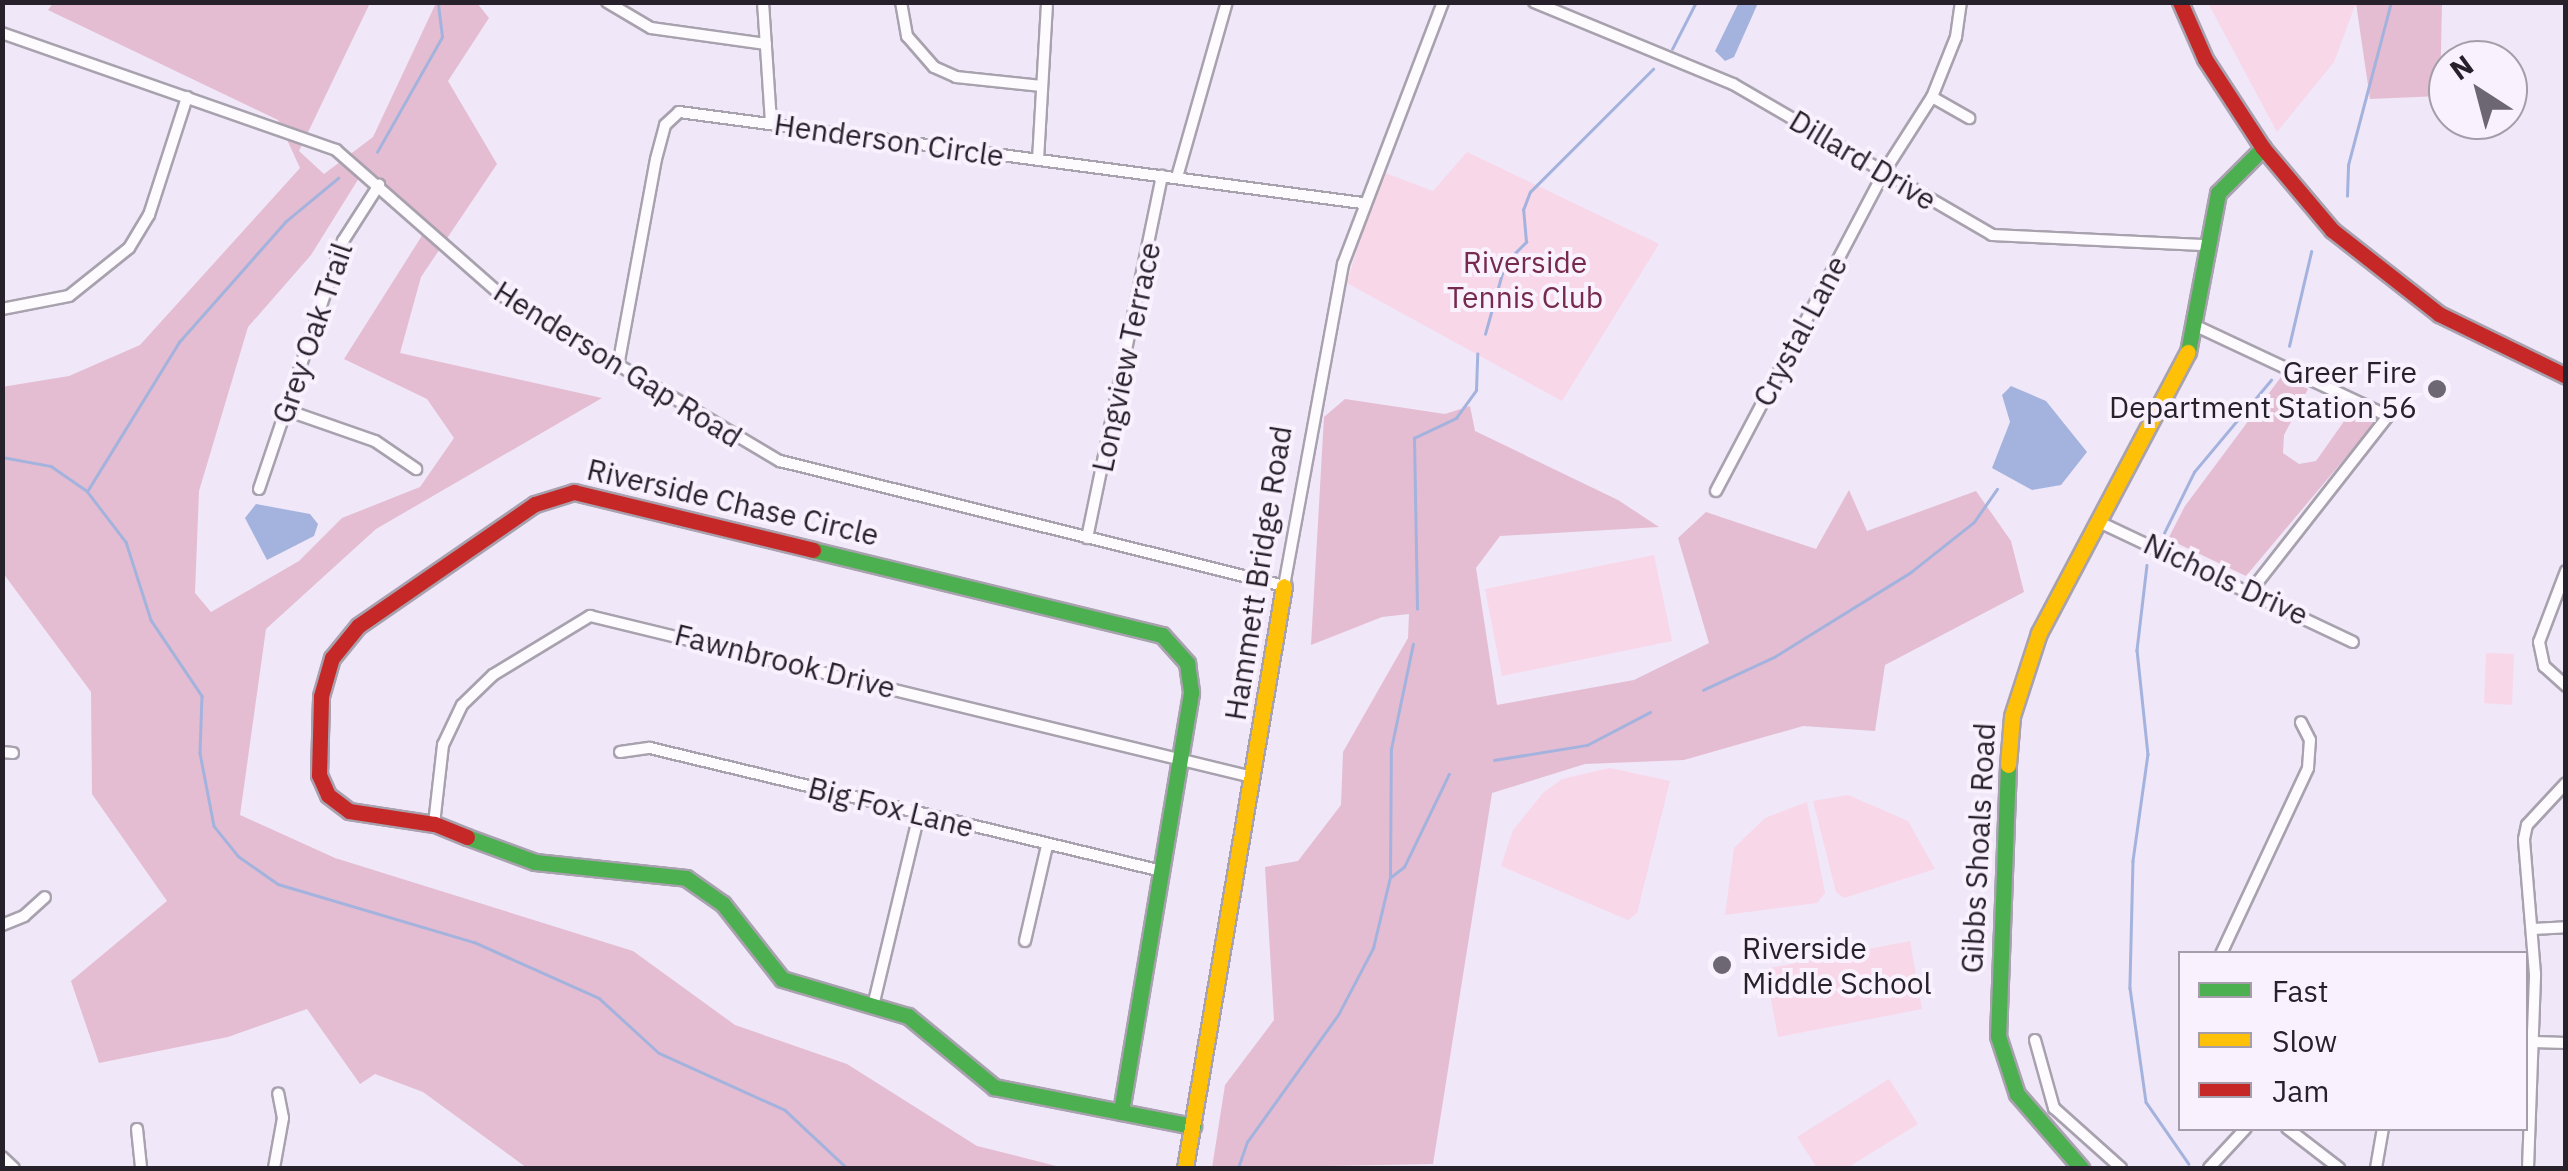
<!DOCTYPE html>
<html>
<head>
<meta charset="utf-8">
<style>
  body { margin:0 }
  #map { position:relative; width:2568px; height:1171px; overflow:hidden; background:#f0e7f8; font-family:"IBM Plex Sans",sans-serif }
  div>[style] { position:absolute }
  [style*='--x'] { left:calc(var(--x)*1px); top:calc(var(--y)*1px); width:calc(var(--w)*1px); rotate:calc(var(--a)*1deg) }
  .green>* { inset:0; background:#f8d7e9 }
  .forest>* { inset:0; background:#e4bdd2 }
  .water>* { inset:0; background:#a4b3dd }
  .stream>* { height:2.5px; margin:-1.25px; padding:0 1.25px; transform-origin:1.25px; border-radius:1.25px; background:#a4b3dd }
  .roads { filter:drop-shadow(2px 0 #a8a1ae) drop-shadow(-2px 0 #a8a1ae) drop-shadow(0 2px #a8a1ae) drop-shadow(0 -2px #a8a1ae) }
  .street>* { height:10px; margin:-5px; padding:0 5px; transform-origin:5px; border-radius:5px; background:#fdfbfe }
  .fast>* { height:15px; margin:-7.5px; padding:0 7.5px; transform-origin:7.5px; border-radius:7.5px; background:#4caf50 }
  .slow>* { height:15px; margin:-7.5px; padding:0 7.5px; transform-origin:7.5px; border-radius:7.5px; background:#ffc107 }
  .jam>* { height:15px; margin:-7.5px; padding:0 7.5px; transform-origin:7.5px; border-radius:7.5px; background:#c62828 }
  .dots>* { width:28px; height:28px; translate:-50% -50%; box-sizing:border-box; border:5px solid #f9f2fe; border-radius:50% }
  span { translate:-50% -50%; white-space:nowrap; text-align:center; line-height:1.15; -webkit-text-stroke:8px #f9f2fe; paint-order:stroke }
  .street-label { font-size:30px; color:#27212c }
  .park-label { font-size:30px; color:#762a4c }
  .poi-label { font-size:30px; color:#27212c }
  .right { translate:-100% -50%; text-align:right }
  .left { translate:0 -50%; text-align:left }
  .frame { position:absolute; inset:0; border:5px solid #27212c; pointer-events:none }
  .legend { position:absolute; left:2178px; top:951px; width:350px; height:180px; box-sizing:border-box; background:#f9f2fe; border:2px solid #a59eaa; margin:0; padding:12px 18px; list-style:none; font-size:30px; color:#27212c }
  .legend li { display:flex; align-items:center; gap:20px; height:50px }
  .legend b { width:50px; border:2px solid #a59eaa }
  .north { position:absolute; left:2428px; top:40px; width:100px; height:100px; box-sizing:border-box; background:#f9f2fe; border:2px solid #a59eaa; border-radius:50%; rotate:324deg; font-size:28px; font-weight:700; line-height:40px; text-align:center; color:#27212c }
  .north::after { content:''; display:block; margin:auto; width:35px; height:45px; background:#6d6673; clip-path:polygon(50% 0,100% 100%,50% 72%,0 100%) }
</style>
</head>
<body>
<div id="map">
  <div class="green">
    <div style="clip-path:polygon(2208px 3px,2356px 3px,2334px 62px,2277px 132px)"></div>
    <div style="clip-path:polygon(1467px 152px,1659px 244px,1562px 401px,1347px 283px,1380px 171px,1433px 191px)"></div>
    <div style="clip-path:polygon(1654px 555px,1672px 641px,1502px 676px,1485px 589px)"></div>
    <div style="clip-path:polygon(2486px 653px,2514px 654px,2512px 705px,2484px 703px)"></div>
    <div style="clip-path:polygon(1610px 768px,1670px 781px,1637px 913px,1628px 920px,1501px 866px,1513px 830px,1543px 793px,1562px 779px)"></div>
    <div style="clip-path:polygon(1848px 795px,1908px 821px,1935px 869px,1844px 898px,1836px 892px,1813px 801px)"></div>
    <div style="clip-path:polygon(1807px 802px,1825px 893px,1817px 903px,1725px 915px,1734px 848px,1765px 818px)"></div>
    <div style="clip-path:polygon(1910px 941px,1922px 1009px,1778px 1037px,1765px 969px)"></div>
    <div style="clip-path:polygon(1889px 1079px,1918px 1124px,1847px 1168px,1817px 1168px,1797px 1137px)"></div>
  </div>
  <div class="forest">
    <div style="clip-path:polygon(evenodd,53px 3px,370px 3px,299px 151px,324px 174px,373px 137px,436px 3px,477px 3px,489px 18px,448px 81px,497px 164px,421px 277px,400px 353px,602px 398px,376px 529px,266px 629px,240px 815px,335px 858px,633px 951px,735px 1025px,847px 1064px,977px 1146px,1064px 1168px,527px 1168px,423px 1092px,375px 1074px,360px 1084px,307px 1009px,228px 1037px,99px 1063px,71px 981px,167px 901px,92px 794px,91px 692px,3px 573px,2px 387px,69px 376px,140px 345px,300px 168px,278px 120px,48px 10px,53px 3px,359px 178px,423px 234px,344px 359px,427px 399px,454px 438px,420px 487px,342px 518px,299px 561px,211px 612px,195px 593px,199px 491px,248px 327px,311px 255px,359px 178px)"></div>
    <div style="clip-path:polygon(2356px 3px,2442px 3px,2440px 96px,2370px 99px)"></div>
    <div style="clip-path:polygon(2281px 377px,2308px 389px,2284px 435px,2283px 453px,2299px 464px,2316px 461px,2352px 410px,2378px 419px,2246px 576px,2168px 539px,2185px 506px)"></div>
    <div style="clip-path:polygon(1345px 399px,1445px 414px,1470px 406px,1475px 431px,1618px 500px,1659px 527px,1500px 536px,1476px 568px,1497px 705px,1634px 680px,1709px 643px,1678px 538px,1706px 512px,1816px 549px,1849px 490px,1867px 531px,1976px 491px,2011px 541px,2024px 592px,1885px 665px,1875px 731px,1803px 726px,1684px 760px,1585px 764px,1492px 793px,1433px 1164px,1212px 1168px,1225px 1085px,1274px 1020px,1265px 867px,1298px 861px,1341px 805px,1343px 752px,1408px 638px,1409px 614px,1382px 617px,1311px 645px,1324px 417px)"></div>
  </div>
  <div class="water">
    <div style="clip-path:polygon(1739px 2px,1758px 3px,1734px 57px,1725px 61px,1715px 51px)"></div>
    <div style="clip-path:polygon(2011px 386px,2046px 401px,2087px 452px,2061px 485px,2032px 490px,1992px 468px,2010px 422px,2002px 395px)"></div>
    <div style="clip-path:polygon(256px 504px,310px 514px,318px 524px,314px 536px,267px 560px,245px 518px)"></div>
  </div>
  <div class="stream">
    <div style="--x:1672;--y:49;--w:53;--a:-62.9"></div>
    <div style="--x:377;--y:152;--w:132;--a:-60.5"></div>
    <div style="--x:442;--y:37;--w:35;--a:-97"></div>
    <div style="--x:2347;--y:196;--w:31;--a:-88"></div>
    <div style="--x:2348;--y:165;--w:169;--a:-75.2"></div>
    <div style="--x:1485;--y:334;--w:74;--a:-74.3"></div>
    <div style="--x:1505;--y:263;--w:30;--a:-45"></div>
    <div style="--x:1526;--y:242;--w:32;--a:-95"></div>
    <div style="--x:1523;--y:210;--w:19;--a:-69"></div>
    <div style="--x:1530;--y:192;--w:174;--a:-45"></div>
    <div style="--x:2289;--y:346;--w:97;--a:-76.8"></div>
    <div style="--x:2;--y:457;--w:50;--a:10.4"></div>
    <div style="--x:51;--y:466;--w:44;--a:34.8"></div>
    <div style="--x:87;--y:491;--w:64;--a:52.6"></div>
    <div style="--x:126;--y:542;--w:82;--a:72.2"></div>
    <div style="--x:151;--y:620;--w:92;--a:56.1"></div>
    <div style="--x:202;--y:696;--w:57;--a:92"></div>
    <div style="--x:200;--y:753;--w:74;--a:79.1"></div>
    <div style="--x:214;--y:826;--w:38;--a:51"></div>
    <div style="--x:238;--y:856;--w:49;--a:35"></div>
    <div style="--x:278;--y:884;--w:204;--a:16.5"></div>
    <div style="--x:474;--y:942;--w:137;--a:24.1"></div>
    <div style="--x:599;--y:998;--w:81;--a:42.5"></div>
    <div style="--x:659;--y:1053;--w:138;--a:24.3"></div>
    <div style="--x:785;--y:1110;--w:85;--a:43.1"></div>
    <div style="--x:88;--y:490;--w:174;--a:-58.4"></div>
    <div style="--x:179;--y:342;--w:160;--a:-48.5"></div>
    <div style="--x:285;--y:222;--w:69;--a:-39.7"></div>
    <div style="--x:2164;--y:533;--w:68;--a:-63.8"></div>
    <div style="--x:2194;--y:472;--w:120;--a:-50.1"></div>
    <div style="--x:2147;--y:565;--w:86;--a:96.7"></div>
    <div style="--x:2137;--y:650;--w:105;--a:84"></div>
    <div style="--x:2148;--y:754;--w:108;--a:98"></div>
    <div style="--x:2133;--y:861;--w:127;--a:91.4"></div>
    <div style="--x:2130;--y:988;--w:115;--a:82"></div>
    <div style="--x:2146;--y:1102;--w:75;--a:55.3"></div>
    <div style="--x:1417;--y:609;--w:171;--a:-91"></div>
    <div style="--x:1414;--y:438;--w:47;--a:-25.5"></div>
    <div style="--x:1456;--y:418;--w:34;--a:-54"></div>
    <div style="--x:1476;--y:390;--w:36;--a:-88"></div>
    <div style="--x:1703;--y:690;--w:78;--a:-24.9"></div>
    <div style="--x:1774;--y:657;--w:161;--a:-31.8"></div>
    <div style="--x:1911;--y:572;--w:80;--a:-38.4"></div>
    <div style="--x:1974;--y:522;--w:40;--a:-55.1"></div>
    <div style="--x:1494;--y:760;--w:94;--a:-9.2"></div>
    <div style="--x:1587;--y:745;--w:71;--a:-27.6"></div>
    <div style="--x:1391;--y:877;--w:16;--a:-38"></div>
    <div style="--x:1404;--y:867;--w:103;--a:-64.2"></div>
    <div style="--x:1238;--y:1168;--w:28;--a:-71"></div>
    <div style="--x:1247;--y:1142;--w:156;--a:-54.4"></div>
    <div style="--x:1338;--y:1015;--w:76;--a:-62.4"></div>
    <div style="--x:1373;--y:948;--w:73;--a:-76.5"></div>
    <div style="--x:1390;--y:877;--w:128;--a:-89.6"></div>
    <div style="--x:1391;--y:749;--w:107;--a:-78.2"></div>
  </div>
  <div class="roads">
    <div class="street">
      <div style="--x:607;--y:2;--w:51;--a:30.6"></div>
      <div style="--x:651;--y:28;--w:116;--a:7.9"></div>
      <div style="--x:763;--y:2;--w:122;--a:86.2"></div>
      <div style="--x:901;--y:2;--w:35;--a:80"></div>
      <div style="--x:907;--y:36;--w:41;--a:48.9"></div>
      <div style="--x:934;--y:67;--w:24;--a:24"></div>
      <div style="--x:956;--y:77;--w:86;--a:6"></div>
      <div style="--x:1534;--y:2;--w:215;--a:22.4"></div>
      <div style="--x:1733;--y:84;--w:300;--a:30.2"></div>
      <div style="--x:1992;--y:235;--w:216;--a:2.7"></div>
      <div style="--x:2;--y:33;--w:354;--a:19.3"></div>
      <div style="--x:336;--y:150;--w:220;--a:41.3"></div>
      <div style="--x:501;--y:295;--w:325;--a:30.8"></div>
      <div style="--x:780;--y:461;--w:519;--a:13.93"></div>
      <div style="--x:1284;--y:586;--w:327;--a:-79.6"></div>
      <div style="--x:1343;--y:264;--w:280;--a:-69.1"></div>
      <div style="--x:1932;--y:97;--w:43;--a:29.6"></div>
      <div style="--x:1038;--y:160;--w:158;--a:-86.7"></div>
      <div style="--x:1177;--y:177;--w:182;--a:-74.1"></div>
      <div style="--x:2;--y:309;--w:68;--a:-11"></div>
      <div style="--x:69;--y:296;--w:77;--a:-38.7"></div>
      <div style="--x:129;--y:248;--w:39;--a:-59"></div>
      <div style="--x:149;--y:215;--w:124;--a:-72.1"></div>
      <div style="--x:2196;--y:326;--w:212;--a:25.1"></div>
      <div style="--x:2388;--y:416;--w:222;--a:128.1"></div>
      <div style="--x:618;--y:366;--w:210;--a:-79.6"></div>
      <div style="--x:656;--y:159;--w:35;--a:-75"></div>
      <div style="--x:665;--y:125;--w:19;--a:-43"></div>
      <div style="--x:679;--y:112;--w:689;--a:7.59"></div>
      <div style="--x:286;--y:410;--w:94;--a:19.2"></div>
      <div style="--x:375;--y:441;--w:50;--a:34.3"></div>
      <div style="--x:259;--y:489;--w:262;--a:-71.3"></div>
      <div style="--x:343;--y:241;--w:67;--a:-57.3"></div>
      <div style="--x:1716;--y:491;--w:361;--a:-62.2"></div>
      <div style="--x:1884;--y:172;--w:89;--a:-57.4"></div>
      <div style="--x:1932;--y:97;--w:65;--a:-68.2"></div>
      <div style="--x:1956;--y:37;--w:35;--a:-82"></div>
      <div style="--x:2097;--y:521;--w:283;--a:25.3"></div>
      <div style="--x:1087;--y:538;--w:370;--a:-78.3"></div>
      <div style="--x:2566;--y:571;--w:76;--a:110.8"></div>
      <div style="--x:2539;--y:642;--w:25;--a:78"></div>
      <div style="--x:2544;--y:666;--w:30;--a:42"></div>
      <div style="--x:2;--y:752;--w:11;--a:5"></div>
      <div style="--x:620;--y:752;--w:30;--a:-8"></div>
      <div style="--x:650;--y:748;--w:527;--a:13.51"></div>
      <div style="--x:434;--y:824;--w:80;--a:-83.5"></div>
      <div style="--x:443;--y:745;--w:44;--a:-64.6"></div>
      <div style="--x:462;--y:705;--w:43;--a:-44.1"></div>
      <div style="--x:493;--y:675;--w:114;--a:-31.3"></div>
      <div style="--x:590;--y:616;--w:681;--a:13.67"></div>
      <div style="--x:2;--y:925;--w:24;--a:-22"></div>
      <div style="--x:24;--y:916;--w:28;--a:-42"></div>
      <div style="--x:2533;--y:929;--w:33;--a:-3"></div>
      <div style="--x:1025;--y:941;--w:98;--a:-77"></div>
      <div style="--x:2221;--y:954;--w:205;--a:-64.9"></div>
      <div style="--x:2308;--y:768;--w:28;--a:-86"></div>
      <div style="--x:2310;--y:740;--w:20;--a:-117"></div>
      <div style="--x:873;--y:1006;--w:197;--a:-76.5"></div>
      <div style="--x:2035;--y:1040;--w:71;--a:74.4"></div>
      <div style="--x:2054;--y:1108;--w:90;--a:41.8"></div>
      <div style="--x:2534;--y:1042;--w:32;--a:2"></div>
      <div style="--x:2287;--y:1128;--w:66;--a:37.6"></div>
      <div style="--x:137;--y:1129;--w:39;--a:84"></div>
      <div style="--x:2;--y:1157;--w:16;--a:43"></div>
      <div style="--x:274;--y:1168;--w:51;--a:-79.8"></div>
      <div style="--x:283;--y:1118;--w:25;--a:-101"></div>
      <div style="--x:2209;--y:1168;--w:54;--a:-47.2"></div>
      <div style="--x:2376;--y:1168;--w:41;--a:-80.1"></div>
      <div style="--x:2528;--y:1168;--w:194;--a:-87.9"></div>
      <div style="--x:2535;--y:974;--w:135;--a:-94.7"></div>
      <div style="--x:2524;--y:839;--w:14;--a:-78"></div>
      <div style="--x:2527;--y:825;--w:57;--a:-47.1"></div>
    </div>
    <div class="fast">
      <div style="--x:2188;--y:352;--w:162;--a:-79.3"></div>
      <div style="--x:2218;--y:193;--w:64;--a:-45"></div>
      <div style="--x:813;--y:550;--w:359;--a:13.7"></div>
      <div style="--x:1162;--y:635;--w:38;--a:48"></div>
      <div style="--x:1187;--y:663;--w:30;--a:82"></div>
      <div style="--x:1191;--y:693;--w:425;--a:99.5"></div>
      <div style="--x:2008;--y:765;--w:271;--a:92.1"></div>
      <div style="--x:1998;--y:1036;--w:61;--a:71.9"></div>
      <div style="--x:2017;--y:1094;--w:98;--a:49.1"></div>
      <div style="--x:467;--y:837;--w:72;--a:20.2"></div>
      <div style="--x:535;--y:862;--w:152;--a:6"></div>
      <div style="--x:686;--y:878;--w:45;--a:35.1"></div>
      <div style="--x:723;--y:904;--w:95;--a:51.8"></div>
      <div style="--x:782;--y:979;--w:131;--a:16.4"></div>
      <div style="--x:908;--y:1016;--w:112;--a:39.5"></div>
      <div style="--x:994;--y:1087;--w:203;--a:11.1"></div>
    </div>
    <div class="slow">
      <div style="--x:2008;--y:765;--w:49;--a:-85.3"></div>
      <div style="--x:2012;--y:716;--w:87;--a:-72"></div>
      <div style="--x:2039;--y:633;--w:318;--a:-62.1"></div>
      <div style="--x:1185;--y:1168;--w:590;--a:-80.35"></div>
    </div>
    <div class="jam">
      <div style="--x:2180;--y:2;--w:62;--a:66.3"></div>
      <div style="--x:2205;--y:59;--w:106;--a:56.9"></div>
      <div style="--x:2263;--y:148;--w:107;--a:49.9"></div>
      <div style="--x:2332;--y:230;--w:136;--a:38.1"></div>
      <div style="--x:2439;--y:314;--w:141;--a:26"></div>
      <div style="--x:467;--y:837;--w:35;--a:-158"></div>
      <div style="--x:434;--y:824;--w:86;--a:-171.3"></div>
      <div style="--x:349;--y:811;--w:26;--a:-143"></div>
      <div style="--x:328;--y:795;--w:22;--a:-114"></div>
      <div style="--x:319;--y:775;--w:79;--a:-88.5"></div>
      <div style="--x:321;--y:696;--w:40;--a:-74"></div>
      <div style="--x:332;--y:658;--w:41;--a:-50.9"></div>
      <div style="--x:358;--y:626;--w:215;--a:-34.6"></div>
      <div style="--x:535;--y:504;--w:41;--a:-17.1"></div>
      <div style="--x:574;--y:492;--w:246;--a:13.6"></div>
    </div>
  </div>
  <div class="dots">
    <div style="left:2437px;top:389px;background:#6d6673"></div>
    <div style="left:1722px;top:965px;background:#6d6673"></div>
  </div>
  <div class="street-label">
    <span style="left:889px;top:140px;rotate:8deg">Henderson Circle</span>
    <span style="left:1863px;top:160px;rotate:31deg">Dillard Drive</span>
    <span style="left:1800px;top:331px;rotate:-62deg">Crystal Lane</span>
    <span style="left:312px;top:333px;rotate:-71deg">Grey Oak Trail</span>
    <span style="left:1126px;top:357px;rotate:-78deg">Longview Terrace</span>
    <span style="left:618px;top:364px;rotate:32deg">Henderson Gap Road</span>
    <span style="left:733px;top:502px;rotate:13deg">Riverside Chase Circle</span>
    <span style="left:1258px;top:573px;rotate:-81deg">Hammett Bridge Road</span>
    <span style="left:2226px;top:579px;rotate:25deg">Nichols Drive</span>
    <span style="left:785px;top:661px;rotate:14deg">Fawnbrook Drive</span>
    <span style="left:891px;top:807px;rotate:14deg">Big Fox Lane</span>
    <span style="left:1978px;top:848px;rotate:-87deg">Gibbs Shoals Road</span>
  </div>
  <div class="park-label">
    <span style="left:1525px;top:279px">Riverside<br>Tennis Club</span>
  </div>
  <div class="poi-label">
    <span class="right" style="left:2417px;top:389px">Greer Fire<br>Department Station 56</span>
    <span class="left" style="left:1742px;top:965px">Riverside<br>Middle School</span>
  </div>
  <div class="frame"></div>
  <ul class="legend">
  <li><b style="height:12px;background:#4caf50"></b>Fast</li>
  <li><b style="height:12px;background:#ffc107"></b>Slow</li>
  <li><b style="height:12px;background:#c62828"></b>Jam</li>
  </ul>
  <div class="north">N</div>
</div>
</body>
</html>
